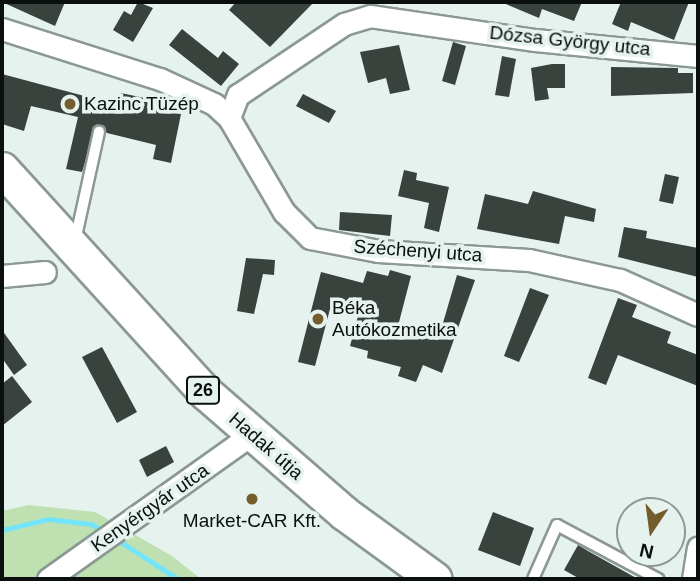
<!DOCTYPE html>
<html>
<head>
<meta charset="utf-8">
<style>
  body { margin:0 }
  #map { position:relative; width:700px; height:581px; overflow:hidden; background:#e5f2ee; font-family:Helvetica,sans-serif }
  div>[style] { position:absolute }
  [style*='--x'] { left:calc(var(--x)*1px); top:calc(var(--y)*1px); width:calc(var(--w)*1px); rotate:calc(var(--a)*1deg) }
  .green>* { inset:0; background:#bfe1b2 }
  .stream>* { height:5px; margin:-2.5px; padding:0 2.5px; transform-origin:2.5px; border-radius:2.5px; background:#73e4fa }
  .building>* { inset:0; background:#39423c }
  .roads { filter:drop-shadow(2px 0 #8b9894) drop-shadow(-2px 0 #8b9894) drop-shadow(0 2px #8b9894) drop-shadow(0 -2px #8b9894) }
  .lane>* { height:10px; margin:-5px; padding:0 5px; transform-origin:5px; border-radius:5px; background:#fff }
  .street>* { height:21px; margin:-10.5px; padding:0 10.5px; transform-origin:10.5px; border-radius:10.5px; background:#fff }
  .primary>* { height:33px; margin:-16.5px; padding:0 16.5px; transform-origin:16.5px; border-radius:16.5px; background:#fff }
  .dots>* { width:19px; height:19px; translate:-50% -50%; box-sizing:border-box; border:4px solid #e5f2ee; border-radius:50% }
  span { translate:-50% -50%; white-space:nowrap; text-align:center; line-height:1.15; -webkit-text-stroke:7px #e5f2ee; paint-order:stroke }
  .shield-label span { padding:2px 5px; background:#e5f2ee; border:2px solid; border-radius:5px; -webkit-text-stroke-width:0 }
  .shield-label { font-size:18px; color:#0b100e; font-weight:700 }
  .street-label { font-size:19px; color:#0b100e }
  .poi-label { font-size:19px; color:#0b100e }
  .left { translate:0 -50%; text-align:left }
  .frame { position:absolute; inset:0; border:4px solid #0b100e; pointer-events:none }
  .north { position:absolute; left:616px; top:497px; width:70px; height:70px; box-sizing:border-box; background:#e5f2ee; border:2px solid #8e9894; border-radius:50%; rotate:193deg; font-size:19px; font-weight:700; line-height:28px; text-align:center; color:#0b100e }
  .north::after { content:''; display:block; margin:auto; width:24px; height:32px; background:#755c2d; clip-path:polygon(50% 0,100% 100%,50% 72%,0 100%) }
</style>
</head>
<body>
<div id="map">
  <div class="green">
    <div style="clip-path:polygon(29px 505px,95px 512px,172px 556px,201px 579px,2px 579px,2px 511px)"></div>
  </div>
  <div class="stream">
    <div style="--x:2;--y:530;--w:47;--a:-13.4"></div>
    <div style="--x:48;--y:519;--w:43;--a:6.6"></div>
    <div style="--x:91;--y:524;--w:16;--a:30"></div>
    <div style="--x:116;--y:539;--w:74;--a:32.8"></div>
  </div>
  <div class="building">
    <div style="clip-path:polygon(2px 2px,65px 2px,55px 26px)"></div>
    <div style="clip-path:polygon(138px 2px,153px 8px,133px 42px,113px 30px,124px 11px,131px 15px)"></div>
    <div style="clip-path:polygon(236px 2px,314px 2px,270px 47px,229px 10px)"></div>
    <div style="clip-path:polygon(501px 2px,582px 2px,574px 21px,542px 9px,539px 18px)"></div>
    <div style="clip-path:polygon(621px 2px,689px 2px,674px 40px,631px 22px,628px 31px,612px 24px)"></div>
    <div style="clip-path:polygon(182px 29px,218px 58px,223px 51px,239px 64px,221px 86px,169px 45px)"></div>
    <div style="clip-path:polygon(453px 42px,466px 46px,455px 85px,442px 81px)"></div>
    <div style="clip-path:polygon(399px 45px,410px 90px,390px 94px,386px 78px,368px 83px,360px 52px)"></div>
    <div style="clip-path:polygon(502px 56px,516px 59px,509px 97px,495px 95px)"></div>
    <div style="clip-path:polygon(552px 64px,565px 64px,565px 88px,547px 88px,549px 99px,535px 101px,531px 68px)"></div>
    <div style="clip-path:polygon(611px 67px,678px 68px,678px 73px,693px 73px,693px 93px,611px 96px)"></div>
    <div style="clip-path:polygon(2px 74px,118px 105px,121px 93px,149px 99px,147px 108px,181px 114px,171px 163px,153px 159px,156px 145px,107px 133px,97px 124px,82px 172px,66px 169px,78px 117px,31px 106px,24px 131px,2px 124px)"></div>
    <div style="clip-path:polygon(303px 94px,336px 111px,329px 123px,296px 106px)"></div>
    <div style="clip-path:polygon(404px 170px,417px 173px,416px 180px,449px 187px,439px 232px,424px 228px,429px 203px,398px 196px)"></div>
    <div style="clip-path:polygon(665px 174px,679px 177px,673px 204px,659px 201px)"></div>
    <div style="clip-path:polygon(533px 191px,596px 209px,594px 222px,565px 216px,559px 244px,477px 229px,485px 194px,528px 204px)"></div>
    <div style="clip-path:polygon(340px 212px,392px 215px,390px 236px,339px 230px)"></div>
    <div style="clip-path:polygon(624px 227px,647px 231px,646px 238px,698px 248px,698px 277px,618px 257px)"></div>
    <div style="clip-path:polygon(246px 258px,275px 260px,274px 275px,263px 274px,254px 314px,237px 311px)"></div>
    <div style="clip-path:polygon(390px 270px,411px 276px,398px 326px,438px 340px,457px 275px,475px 280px,442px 373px,423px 365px,416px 382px,398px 376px,401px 367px,367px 358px,368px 351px,350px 346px,358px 316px,330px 309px,315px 366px,298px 362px,321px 272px,363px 283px,367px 271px,388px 276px)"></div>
    <div style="clip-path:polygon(530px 288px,549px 295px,519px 362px,504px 356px)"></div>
    <div style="clip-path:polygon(618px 298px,637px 305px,632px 317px,671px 332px,667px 343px,698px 355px,698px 386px,618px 355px,606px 385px,588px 378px)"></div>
    <div style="clip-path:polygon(2px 330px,27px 365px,14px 375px,2px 358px)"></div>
    <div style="clip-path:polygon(102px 347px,137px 412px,117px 423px,82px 357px)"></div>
    <div style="clip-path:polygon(12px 376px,32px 402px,2px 426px,2px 384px)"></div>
    <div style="clip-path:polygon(166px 446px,174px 462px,147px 477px,139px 460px)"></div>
    <div style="clip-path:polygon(493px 512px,534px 528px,520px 566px,478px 550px)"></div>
    <div style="clip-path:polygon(578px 545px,588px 551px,638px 579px,580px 579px,564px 570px)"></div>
  </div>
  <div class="roads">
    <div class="lane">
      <div style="--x:75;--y:241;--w:112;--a:-77.6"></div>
      <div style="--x:533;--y:579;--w:59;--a:-66"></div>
      <div style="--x:557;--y:525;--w:115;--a:28.1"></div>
    </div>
    <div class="street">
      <div style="--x:2;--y:29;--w:166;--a:17.6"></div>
      <div style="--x:160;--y:79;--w:60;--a:24.8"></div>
      <div style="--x:214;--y:104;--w:21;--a:43"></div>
      <div style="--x:229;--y:118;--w:109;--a:59.7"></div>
      <div style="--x:284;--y:212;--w:37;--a:45"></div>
      <div style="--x:310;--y:238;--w:69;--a:10.8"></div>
      <div style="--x:378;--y:251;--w:151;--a:3.4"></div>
      <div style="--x:529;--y:260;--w:93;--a:12.4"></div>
      <div style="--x:620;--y:280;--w:85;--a:24.2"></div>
      <div style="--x:229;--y:118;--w:25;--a:-69"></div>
      <div style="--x:238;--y:95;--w:128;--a:-33.8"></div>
      <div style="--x:344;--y:24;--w:27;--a:-17"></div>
      <div style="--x:370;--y:16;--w:167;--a:8.3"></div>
      <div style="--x:535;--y:40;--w:164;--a:5.6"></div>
      <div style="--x:2;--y:276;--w:43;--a:-5.3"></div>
      <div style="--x:48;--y:579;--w:249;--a:-35.4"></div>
      <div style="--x:693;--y:579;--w:32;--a:-81"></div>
    </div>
    <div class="primary">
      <div style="--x:2;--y:169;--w:303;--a:47.7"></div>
      <div style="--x:206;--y:393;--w:183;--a:41"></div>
      <div style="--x:344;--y:513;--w:112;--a:36"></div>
    </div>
  </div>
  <div class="dots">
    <div style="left:70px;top:104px;background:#755c2d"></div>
    <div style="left:318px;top:319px;background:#755c2d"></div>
    <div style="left:252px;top:499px;background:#755c2d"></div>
  </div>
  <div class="shield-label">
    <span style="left:203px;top:390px">26</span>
  </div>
  <div class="street-label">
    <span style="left:570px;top:41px;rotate:6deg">Dózsa György utca</span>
    <span style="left:418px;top:251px;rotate:4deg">Széchenyi utca</span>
    <span style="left:266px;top:446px;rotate:41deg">Hadak útja</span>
    <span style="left:150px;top:508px;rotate:-35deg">Kenyérgyár utca</span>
  </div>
  <div class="poi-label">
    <span class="left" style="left:84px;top:104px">Kazinc Tüzép</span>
    <span class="left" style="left:332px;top:319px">Béka<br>Autókozmetika</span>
    <span style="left:252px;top:521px">Market-CAR Kft.</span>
  </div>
  <div class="frame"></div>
  <div class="north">N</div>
</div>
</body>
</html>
